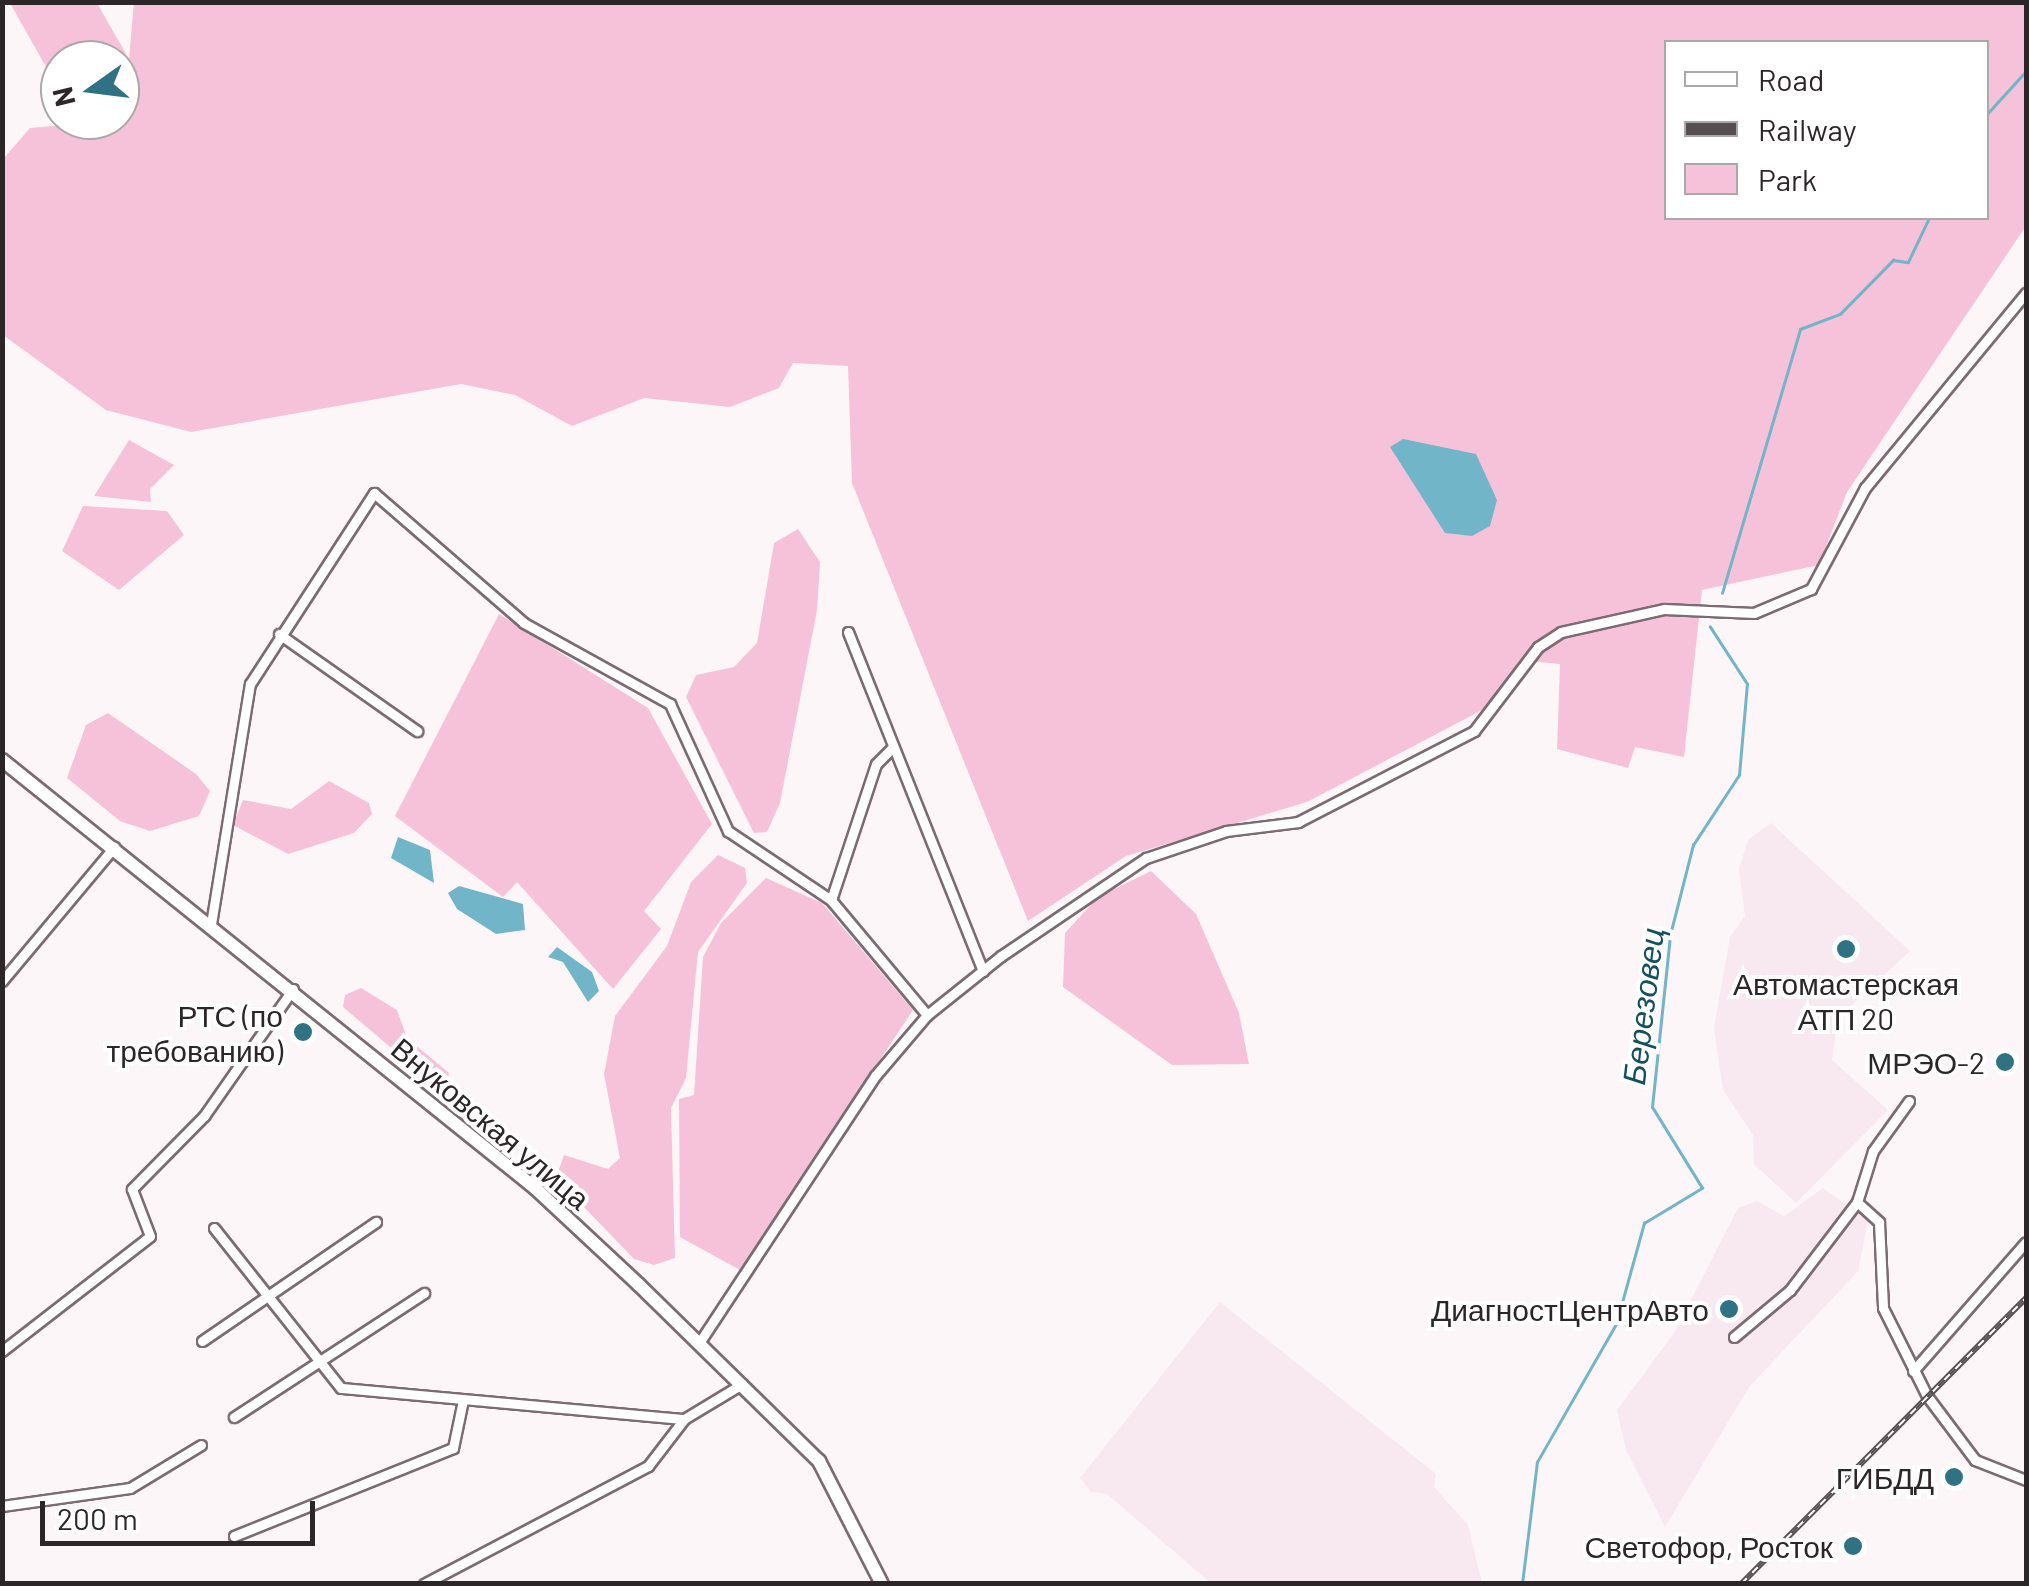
<!DOCTYPE html>
<html>
<head>
<meta charset="utf-8">
<style>
  body { margin:0 }
  #map { position:relative; width:2029px; height:1586px; overflow:hidden; background:#fdf6f9; font-family:Barlow,sans-serif }
  div>[style] { position:absolute }
  [style*='--x'] { left:calc(var(--x)*1px); top:calc(var(--y)*1px); width:calc(var(--w)*1px); rotate:calc(var(--a)*1deg) }
  .built>* { inset:0; background:#f8e8ef }
  .green>* { inset:0; background:#f6c2da }
  .water>* { inset:0; background:#71b5c8 }
  .stream>* { height:2.5px; margin:-1.25px; padding:0 1.25px; transform-origin:1.25px; border-radius:1.25px; background:#71b5c8 }
  .roads { filter:drop-shadow(2px 0 #7b6b72) drop-shadow(-2px 0 #7b6b72) drop-shadow(0 2px #7b6b72) drop-shadow(0 -2px #7b6b72) }
  .minor>* { height:9px; margin:-4.5px; padding:0 4.5px; transform-origin:4.5px; border-radius:4.5px; background:#fff }
  .secondary>* { height:12px; margin:-6px; padding:0 6px; transform-origin:6px; border-radius:6px; background:#fff }
  .rail>* { height:6px; margin-top:-3px; transform-origin:0; background:repeating-linear-gradient(90deg,#fff 0 8px,#564f52 0 16px); box-sizing:border-box; border-block:2px solid #564f52 }
  .dots>* { width:28px; height:28px; translate:-50% -50%; box-sizing:border-box; border:5px solid #fff; border-radius:50% }
  span { translate:-50% -50%; white-space:nowrap; text-align:center; line-height:1.15; -webkit-text-stroke:8px #fff; paint-order:stroke }
  .poi-label { font-size:30px; color:#2c2629 }
  .right { translate:-100% -50%; text-align:right }
  .street-label { font-size:30px; color:#2c2629 }
  .water-label { font-size:32px; color:#14505e; font-style:italic }
  .frame { position:absolute; inset:0; border:5px solid #2c2629; pointer-events:none }
  .legend { position:absolute; left:1664px; top:40px; width:325px; height:180px; box-sizing:border-box; background:#fff; border:2px solid #aba8a9; margin:0; padding:12px 18px; list-style:none; font-size:30px; color:#2c2629 }
  .legend li { display:flex; align-items:center; gap:20px; height:50px }
  .legend b { width:50px; border:2px solid #aba8a9 }
  .north { position:absolute; left:40px; top:40px; width:100px; height:100px; box-sizing:border-box; background:#fff; border:2px solid #aba8a9; border-radius:50%; rotate:256deg; font-size:28px; font-weight:700; line-height:40px; text-align:center; color:#2c2629 }
  .north::after { content:''; display:block; margin:auto; width:35px; height:45px; background:#2f7283; clip-path:polygon(50% 0,100% 100%,50% 72%,0 100%) }
  .scale { position:absolute; left:40px; top:1501px; width:275px; height:45px; box-sizing:border-box; border:5px solid #2c2629; border-top:0; padding-left:12px; font-size:30px; line-height:35px; white-space:nowrap; color:#2c2629; -webkit-text-stroke:8px #fff; paint-order:stroke }
</style>
</head>
<body>
<div id="map">
  <div class="built">
    <div style="clip-path:polygon(1771px 823px,1910px 951px,1838px 1018px,1832px 1060px,1888px 1110px,1796px 1203px,1754px 1164px,1753px 1135px,1723px 1090px,1714px 1028px,1730px 937px,1745px 916px,1739px 869px,1748px 840px)"></div>
    <div style="clip-path:polygon(1823px 1188px,1868px 1220px,1858px 1271px,1749px 1387px,1665px 1527px,1626px 1450px,1617px 1410px,1674px 1333px,1738px 1208px,1757px 1201px,1784px 1216px)"></div>
    <div style="clip-path:polygon(1220px 1302px,1436px 1474px,1434px 1487px,1468px 1525px,1482px 1583px,1211px 1583px,1107px 1494px,1091px 1492px,1080px 1478px)"></div>
  </div>
  <div class="green">
    <div style="clip-path:polygon(evenodd,134px 2px,2026px 3px,2026px 226px,1847px 492px,1819px 565px,1702px 590px,1684px 757px,1635px 747px,1628px 768px,1557px 749px,1560px 664px,1520px 660px,1486px 708px,1307px 802px,1126px 856px,1028px 921px,852px 483px,848px 366px,793px 363px,779px 388px,730px 407px,644px 398px,572px 426px,515px 395px,461px 384px,191px 432px,106px 410px,3px 335px,3px 159px,30px 128px,120px 120px,123px 71px,120px 60px,60px 60px,60px 92px,10px 3px,97px 3px,129px 59px,134px 2px,1666px 42px,1986px 42px,1986px 218px,1666px 218px,1666px 42px)"></div>
    <div style="clip-path:polygon(129px 440px,174px 465px,150px 489px,151px 502px,94px 496px)"></div>
    <div style="clip-path:polygon(83px 506px,167px 511px,184px 535px,119px 590px,62px 551px)"></div>
    <div style="clip-path:polygon(798px 529px,820px 562px,817px 610px,780px 803px,767px 832px,754px 833px,686px 697px,696px 675px,734px 667px,757px 643px,774px 543px)"></div>
    <div style="clip-path:polygon(499px 614px,648px 708px,712px 824px,644px 911px,661px 929px,613px 989px,517px 882px,503px 897px,395px 816px)"></div>
    <div style="clip-path:polygon(108px 713px,196px 774px,210px 791px,199px 816px,150px 831px,120px 821px,67px 778px,86px 725px)"></div>
    <div style="clip-path:polygon(329px 781px,369px 803px,372px 814px,354px 833px,288px 854px,233px 825px,243px 800px,291px 809px)"></div>
    <div style="clip-path:polygon(718px 855px,745px 868px,747px 883px,698px 952px,686px 1078px,671px 1108px,675px 1258px,654px 1265px,634px 1259px,556px 1178px,564px 1155px,608px 1169px,620px 1158px,604px 1074px,615px 1016px,667px 946px,691px 882px)"></div>
    <div style="clip-path:polygon(1151px 871px,1196px 914px,1239px 1013px,1249px 1064px,1172px 1065px,1063px 987px,1065px 933px,1098px 897px)"></div>
    <div style="clip-path:polygon(766px 878px,822px 903px,913px 1010px,740px 1270px,680px 1237px,679px 1099px,694px 1095px,703px 957px,721px 923px)"></div>
    <div style="clip-path:polygon(361px 988px,397px 1010px,407px 1038px,449px 1073px,447px 1082px,435px 1085px,343px 1007px,345px 995px)"></div>
  </div>
  <div class="water">
    <div style="clip-path:polygon(1403px 439px,1476px 454px,1497px 500px,1490px 526px,1472px 536px,1445px 533px,1390px 447px)"></div>
    <div style="clip-path:polygon(398px 837px,430px 850px,434px 883px,391px 858px)"></div>
    <div style="clip-path:polygon(459px 886px,523px 904px,525px 930px,496px 934px,457px 909px,448px 893px)"></div>
    <div style="clip-path:polygon(557px 947px,592px 972px,599px 991px,588px 1002px,563px 962px,548px 957px)"></div>
  </div>
  <div class="stream">
    <div style="--x:1986;--y:115;--w:59;--a:-47.7"></div>
    <div style="--x:1722;--y:593;--w:275;--a:-73.5"></div>
    <div style="--x:1800;--y:329;--w:43;--a:-20.6"></div>
    <div style="--x:1840;--y:314;--w:76;--a:-45.5"></div>
    <div style="--x:1893;--y:260;--w:15;--a:8"></div>
    <div style="--x:1908;--y:262;--w:49;--a:-64.5"></div>
    <div style="--x:1522;--y:1584;--w:123;--a:-83"></div>
    <div style="--x:1537;--y:1462;--w:159;--a:-60.2"></div>
    <div style="--x:1616;--y:1324;--w:105;--a:-74.5"></div>
    <div style="--x:1644;--y:1223;--w:68;--a:-31.1"></div>
    <div style="--x:1702;--y:1188;--w:95;--a:-121.7"></div>
    <div style="--x:1652;--y:1107;--w:173;--a:-84"></div>
    <div style="--x:1670;--y:935;--w:93;--a:-75.7"></div>
    <div style="--x:1693;--y:845;--w:84;--a:-56.7"></div>
    <div style="--x:1739;--y:775;--w:91;--a:-85"></div>
    <div style="--x:1747;--y:684;--w:68;--a:-123"></div>
  </div>
  <div class="roads">
    <div class="minor">
      <div style="--x:848;--y:632;--w:365;--a:68.3"></div>
      <div style="--x:279;--y:634;--w:169;--a:35.1"></div>
      <div style="--x:831;--y:900;--w:143;--a:-71.7"></div>
      <div style="--x:876;--y:764;--w:24;--a:-45"></div>
      <div style="--x:211;--y:924;--w:243;--a:-80.8"></div>
      <div style="--x:250;--y:684;--w:228;--a:-57"></div>
      <div style="--x:374;--y:493;--w:198;--a:40.9"></div>
      <div style="--x:524;--y:623;--w:167;--a:29"></div>
      <div style="--x:670;--y:704;--w:140;--a:65.5"></div>
      <div style="--x:728;--y:831;--w:124;--a:33.8"></div>
      <div style="--x:831;--y:900;--w:150;--a:50.1"></div>
      <div style="--x:2;--y:981;--w:175;--a:-50.1"></div>
      <div style="--x:1909;--y:1101;--w:62;--a:125.8"></div>
      <div style="--x:1873;--y:1151;--w:53;--a:107.4"></div>
      <div style="--x:1857;--y:1202;--w:30;--a:42"></div>
      <div style="--x:1879;--y:1222;--w:86;--a:87.3"></div>
      <div style="--x:1883;--y:1308;--w:98;--a:63.4"></div>
      <div style="--x:1927;--y:1396;--w:80;--a:53.1"></div>
      <div style="--x:1975;--y:1460;--w:55;--a:21.4"></div>
      <div style="--x:214;--y:1228;--w:204;--a:51.6"></div>
      <div style="--x:341;--y:1388;--w:344;--a:5.2"></div>
      <div style="--x:1734;--y:1337;--w:73;--a:-40"></div>
      <div style="--x:1790;--y:1290;--w:111;--a:-52.7"></div>
      <div style="--x:202;--y:1341;--w:211;--a:-34.4"></div>
      <div style="--x:699;--y:1343;--w:320;--a:-56.6"></div>
      <div style="--x:875;--y:1076;--w:80;--a:-49.6"></div>
      <div style="--x:927;--y:1015;--w:95;--a:-38.6"></div>
      <div style="--x:1001;--y:956;--w:175;--a:-34.1"></div>
      <div style="--x:1146;--y:858;--w:84;--a:-18.6"></div>
      <div style="--x:1226;--y:831;--w:73;--a:-7.1"></div>
      <div style="--x:1298;--y:822;--w:198;--a:-27.3"></div>
      <div style="--x:1474;--y:731;--w:106;--a:-52.7"></div>
      <div style="--x:1538;--y:647;--w:27;--a:-33"></div>
      <div style="--x:1561;--y:632;--w:106;--a:-12.6"></div>
      <div style="--x:1664;--y:609;--w:90;--a:2.5"></div>
      <div style="--x:1754;--y:613;--w:62;--a:-22.8"></div>
      <div style="--x:1811;--y:589;--w:115;--a:-61.9"></div>
      <div style="--x:1865;--y:488;--w:253;--a:-50.5"></div>
      <div style="--x:2;--y:1351;--w:187;--a:-37.8"></div>
      <div style="--x:150;--y:1236;--w:50;--a:-111"></div>
      <div style="--x:132;--y:1189;--w:103;--a:-45.4"></div>
      <div style="--x:204;--y:1116;--w:155;--a:-55"></div>
      <div style="--x:1913;--y:1371;--w:171;--a:-48.8"></div>
      <div style="--x:234;--y:1417;--w:227;--a:-33.1"></div>
      <div style="--x:2;--y:1506;--w:129;--a:-8"></div>
      <div style="--x:130;--y:1488;--w:83;--a:-31.2"></div>
      <div style="--x:234;--y:1536;--w:236;--a:-21.9"></div>
      <div style="--x:453;--y:1448;--w:49;--a:-78.2"></div>
      <div style="--x:424;--y:1584;--w:253;--a:-27.8"></div>
      <div style="--x:648;--y:1466;--w:59;--a:-52.5"></div>
      <div style="--x:684;--y:1419;--w:68;--a:-31.1"></div>
    </div>
    <div class="secondary">
      <div style="--x:2;--y:760;--w:684;--a:38.76"></div>
      <div style="--x:535;--y:1188;--w:142;--a:43"></div>
      <div style="--x:639;--y:1285;--w:252;--a:44.4"></div>
      <div style="--x:819;--y:1461;--w:138;--a:62.9"></div>
    </div>
  </div>
  <div class="rail">
    <div style="--x:1741;--y:1584;--w:404;--a:-45.1"></div>
  </div>
  <div class="dots">
    <div style="left:1846px;top:949px;background:#2f7283"></div>
    <div style="left:303px;top:1032px;background:#2f7283"></div>
    <div style="left:2005px;top:1062px;background:#2f7283"></div>
    <div style="left:1729px;top:1309px;background:#2f7283"></div>
    <div style="left:1954px;top:1477px;background:#2f7283"></div>
    <div style="left:1853px;top:1546px;background:#2f7283"></div>
  </div>
  <div class="poi-label">
    <span style="left:1846px;top:1000px">Автомастерская<br>АТП 20</span>
    <span class="right" style="left:283px;top:1032px">РТС (по<br>требованию)</span>
    <span class="right" style="left:1985px;top:1062px">МРЭО-2</span>
    <span class="right" style="left:1709px;top:1309px">ДиагностЦентрАвто</span>
    <span class="right" style="left:1934px;top:1477px">ГИБДД</span>
    <span class="right" style="left:1833px;top:1546px">Светофор, Росток</span>
  </div>
  <div class="street-label">
    <span style="left:491px;top:1123px;rotate:40deg">Внуковская улица</span>
  </div>
  <div class="water-label">
    <span style="left:1642px;top:1006px;rotate:-83deg">Березовец</span>
  </div>
  <div class="frame"></div>
  <ul class="legend">
  <li><b style="height:12px;background:#fff"></b>Road</li>
  <li><b style="height:12px;background:#564f52"></b>Railway</li>
  <li><b style="height:28px;background:#f6c2da"></b>Park</li>
  </ul>
  <div class="north">N</div>
  <div class="scale">200 m</div>
</div>
</body>
</html>
